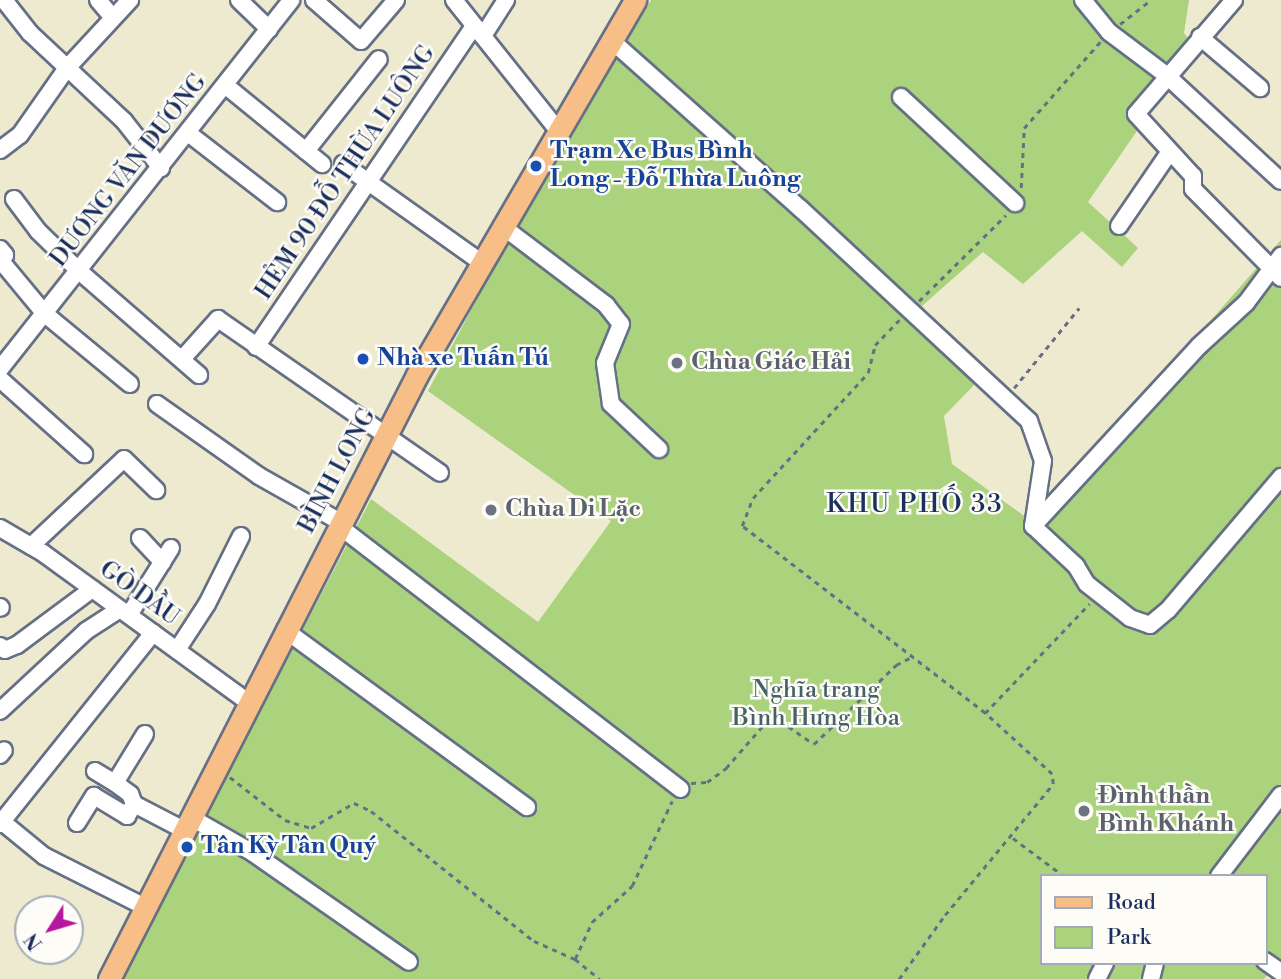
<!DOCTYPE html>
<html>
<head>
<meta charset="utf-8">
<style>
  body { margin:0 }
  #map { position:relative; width:1281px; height:979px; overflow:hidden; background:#eeead0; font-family:"Libre Bodoni",serif }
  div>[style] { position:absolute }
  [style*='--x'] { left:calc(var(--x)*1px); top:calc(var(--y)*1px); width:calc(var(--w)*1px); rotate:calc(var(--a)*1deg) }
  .green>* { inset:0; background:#abd27c }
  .path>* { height:2.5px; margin-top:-1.25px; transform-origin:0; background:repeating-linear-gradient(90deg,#657086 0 5px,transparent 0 10px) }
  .roads { filter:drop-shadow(2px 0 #657086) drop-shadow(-2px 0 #657086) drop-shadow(0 2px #657086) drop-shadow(0 -2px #657086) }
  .minor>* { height:16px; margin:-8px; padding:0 8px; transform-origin:8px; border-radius:8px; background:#fff }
  .major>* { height:21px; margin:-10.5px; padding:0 10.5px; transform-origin:10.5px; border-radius:10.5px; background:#f7be87 }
  .dots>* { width:19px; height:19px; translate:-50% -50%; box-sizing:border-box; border:4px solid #fdfcf7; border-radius:50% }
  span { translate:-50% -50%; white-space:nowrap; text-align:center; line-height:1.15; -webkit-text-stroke:5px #fdfcf7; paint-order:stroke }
  .transit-label { font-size:24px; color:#164399; font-weight:700 }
  .left { translate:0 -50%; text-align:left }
  .street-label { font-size:24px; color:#1b2f5e }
  .worship-label { font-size:24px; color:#5b616d; font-weight:700 }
  .park-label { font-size:24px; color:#466067 }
  .neighbourhood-label { font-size:26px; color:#1b2f5e; letter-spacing:2px }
  .legend { position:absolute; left:1040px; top:874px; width:228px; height:91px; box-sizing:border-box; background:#fdfcf7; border:2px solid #a3aaba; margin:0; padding:9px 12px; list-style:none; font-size:21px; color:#1b2f5e }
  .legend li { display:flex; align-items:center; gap:14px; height:35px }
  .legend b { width:35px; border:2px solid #a3aaba }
  .north { position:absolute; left:14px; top:895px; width:70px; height:70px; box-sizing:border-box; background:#fdfcf7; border:2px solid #a3aaba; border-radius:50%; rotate:233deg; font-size:19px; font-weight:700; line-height:28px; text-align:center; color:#1b2f5e }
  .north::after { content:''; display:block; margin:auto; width:24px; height:32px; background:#b5179e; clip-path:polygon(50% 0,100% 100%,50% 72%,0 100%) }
</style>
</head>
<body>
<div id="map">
  <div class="green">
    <div style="clip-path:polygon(evenodd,651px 0,1189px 0,1184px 33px,1192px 43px,1139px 109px,1141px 125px,1088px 202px,1138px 248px,1122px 267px,1082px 231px,1023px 284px,983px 252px,913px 314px,977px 382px,944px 416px,952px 464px,1034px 523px,1281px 240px,1281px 959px,1264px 979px,120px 979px,371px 499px,538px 622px,611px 521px,428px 391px,526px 207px,651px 0,1041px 876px,1265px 876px,1265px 963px,1041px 963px,1041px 876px)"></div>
  </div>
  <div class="path">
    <div style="--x:1120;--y:24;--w:39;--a:-38"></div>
    <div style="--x:1021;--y:188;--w:60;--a:-87.1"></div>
    <div style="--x:1024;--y:128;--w:115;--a:-48.5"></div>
    <div style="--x:919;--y:301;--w:122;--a:-44.7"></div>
    <div style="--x:1014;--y:388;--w:103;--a:-50.9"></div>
    <div style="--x:985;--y:713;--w:151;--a:-46.3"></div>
    <div style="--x:230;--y:777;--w:70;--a:38"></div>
    <div style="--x:285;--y:820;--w:27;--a:17"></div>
    <div style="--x:311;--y:828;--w:50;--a:-30.2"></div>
    <div style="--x:354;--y:803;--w:19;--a:25"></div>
    <div style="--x:371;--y:811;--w:208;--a:38.6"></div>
    <div style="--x:534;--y:941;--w:45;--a:23.7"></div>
    <div style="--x:575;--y:959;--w:32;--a:39"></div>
    <div style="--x:691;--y:783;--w:16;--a:-4"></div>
    <div style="--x:707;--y:782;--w:24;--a:-36"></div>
    <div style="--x:726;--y:768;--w:70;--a:-49"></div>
    <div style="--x:772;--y:715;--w:51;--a:34.6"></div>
    <div style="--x:814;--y:744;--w:114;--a:-43.9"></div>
    <div style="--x:896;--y:665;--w:16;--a:-27"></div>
    <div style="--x:1013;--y:838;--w:64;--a:36.7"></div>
    <div style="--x:575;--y:959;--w:41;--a:-65.3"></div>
    <div style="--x:592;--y:922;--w:54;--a:-42"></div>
    <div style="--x:632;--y:886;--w:94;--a:-64.8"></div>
    <div style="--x:899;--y:979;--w:79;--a:-54.3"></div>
    <div style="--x:945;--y:915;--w:170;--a:-50.5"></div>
    <div style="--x:1053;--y:784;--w:10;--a:-96"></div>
    <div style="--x:1052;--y:774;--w:91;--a:-137.7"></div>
    <div style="--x:985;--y:713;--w:307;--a:-142.4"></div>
    <div style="--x:742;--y:526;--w:30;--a:-69"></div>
    <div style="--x:753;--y:498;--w:170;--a:-47.4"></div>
    <div style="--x:868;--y:373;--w:29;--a:-76"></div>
    <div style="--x:875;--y:345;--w:35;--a:-46"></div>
  </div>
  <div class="roads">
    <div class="minor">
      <div style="--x:4;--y:0;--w:42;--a:51.8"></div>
      <div style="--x:30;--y:33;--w:129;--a:43.1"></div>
      <div style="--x:124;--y:121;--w:60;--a:51.8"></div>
      <div style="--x:98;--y:0;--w:23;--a:50"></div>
      <div style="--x:239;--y:0;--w:42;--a:44"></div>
      <div style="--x:314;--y:0;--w:62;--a:41.1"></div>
      <div style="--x:361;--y:41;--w:54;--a:-49.5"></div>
      <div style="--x:454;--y:0;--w:165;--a:51.4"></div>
      <div style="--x:1083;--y:0;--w:41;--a:50.9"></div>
      <div style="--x:1109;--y:32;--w:71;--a:37"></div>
      <div style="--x:1166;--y:75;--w:156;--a:42.7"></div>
      <div style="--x:1234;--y:0;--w:150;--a:130.7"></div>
      <div style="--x:1136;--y:114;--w:84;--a:47.4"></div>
      <div style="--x:1193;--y:176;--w:13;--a:90"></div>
      <div style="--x:1193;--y:189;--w:125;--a:45.3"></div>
      <div style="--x:483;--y:36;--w:43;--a:-57.4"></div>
      <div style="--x:1200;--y:37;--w:79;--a:40.4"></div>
      <div style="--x:611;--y:40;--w:254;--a:41.7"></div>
      <div style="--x:801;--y:209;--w:311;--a:42.9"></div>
      <div style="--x:1029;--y:421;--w:42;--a:70.7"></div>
      <div style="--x:1043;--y:461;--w:66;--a:98.7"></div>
      <div style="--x:1033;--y:526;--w:59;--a:42.9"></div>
      <div style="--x:1076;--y:566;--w:21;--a:59"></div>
      <div style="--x:1087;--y:584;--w:55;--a:38.3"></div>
      <div style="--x:1130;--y:618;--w:21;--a:19"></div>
      <div style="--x:1150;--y:625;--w:23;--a:-40"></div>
      <div style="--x:1168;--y:610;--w:175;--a:-49.6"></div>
      <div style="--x:225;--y:85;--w:104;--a:39.2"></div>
      <div style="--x:306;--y:151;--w:117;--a:-51.6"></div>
      <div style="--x:901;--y:97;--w:156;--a:42.9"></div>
      <div style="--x:188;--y:133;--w:113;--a:37.8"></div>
      <div style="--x:0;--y:150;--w:25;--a:-37"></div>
      <div style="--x:20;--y:135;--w:82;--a:-55"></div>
      <div style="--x:67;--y:68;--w:93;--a:-47.2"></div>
      <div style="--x:306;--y:151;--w:21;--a:39"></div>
      <div style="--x:343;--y:164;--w:169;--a:35.4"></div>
      <div style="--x:14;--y:199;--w:40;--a:53"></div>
      <div style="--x:38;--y:231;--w:57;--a:44.3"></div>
      <div style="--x:79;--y:271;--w:159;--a:40.9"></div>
      <div style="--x:502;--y:226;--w:131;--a:37.2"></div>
      <div style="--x:606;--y:305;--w:24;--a:52"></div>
      <div style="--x:621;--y:324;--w:42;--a:112.3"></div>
      <div style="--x:605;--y:363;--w:41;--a:81.7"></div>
      <div style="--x:611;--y:404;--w:66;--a:43.2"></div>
      <div style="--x:1119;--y:226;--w:88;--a:-55.6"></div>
      <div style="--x:0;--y:249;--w:8;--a:50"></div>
      <div style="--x:5;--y:255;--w:7;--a:124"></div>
      <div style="--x:1;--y:261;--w:69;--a:50.3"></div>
      <div style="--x:45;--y:314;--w:110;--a:39.5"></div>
      <div style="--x:256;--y:347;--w:388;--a:-55.8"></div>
      <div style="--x:182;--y:359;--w:54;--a:-48"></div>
      <div style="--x:218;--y:319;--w:270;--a:34.7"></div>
      <div style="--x:0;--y:369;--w:470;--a:-51.7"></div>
      <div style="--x:0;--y:379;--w:113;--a:41.8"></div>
      <div style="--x:157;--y:404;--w:125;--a:35.2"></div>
      <div style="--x:259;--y:476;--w:95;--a:29.5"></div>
      <div style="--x:339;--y:526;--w:431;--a:37.6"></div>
      <div style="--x:1033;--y:526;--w:245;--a:-47.3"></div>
      <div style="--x:1199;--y:346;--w:64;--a:-42.5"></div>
      <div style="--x:1246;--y:303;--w:59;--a:-53.3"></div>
      <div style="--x:0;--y:528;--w:50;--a:30.2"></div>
      <div style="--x:43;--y:553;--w:253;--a:36"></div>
      <div style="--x:140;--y:538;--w:33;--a:47"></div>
      <div style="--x:31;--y:546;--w:127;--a:-43.1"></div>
      <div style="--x:124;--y:459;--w:45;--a:44.1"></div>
      <div style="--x:0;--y:607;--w:1;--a:45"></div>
      <div style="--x:129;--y:615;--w:79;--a:-57.9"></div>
      <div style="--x:285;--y:630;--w:300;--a:36.2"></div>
      <div style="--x:0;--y:646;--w:6;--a:39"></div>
      <div style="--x:5;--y:650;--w:13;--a:-23"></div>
      <div style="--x:17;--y:645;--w:94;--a:-36.7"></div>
      <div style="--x:177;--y:650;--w:55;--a:-56.9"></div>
      <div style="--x:207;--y:604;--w:76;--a:-63.4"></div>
      <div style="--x:0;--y:711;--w:117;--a:-42.9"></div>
      <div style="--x:86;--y:631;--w:40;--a:-32.9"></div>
      <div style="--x:145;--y:734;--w:57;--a:121.5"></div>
      <div style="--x:115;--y:783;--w:19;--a:36"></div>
      <div style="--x:130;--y:794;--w:11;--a:68"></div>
      <div style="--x:134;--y:804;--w:56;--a:27.5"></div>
      <div style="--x:0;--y:755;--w:6;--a:-51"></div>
      <div style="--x:95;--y:771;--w:23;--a:31"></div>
      <div style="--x:190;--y:817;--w:73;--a:29.7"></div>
      <div style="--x:253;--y:853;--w:190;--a:34.9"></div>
      <div style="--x:0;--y:820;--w:57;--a:39.3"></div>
      <div style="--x:44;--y:856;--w:113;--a:26.8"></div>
      <div style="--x:77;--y:823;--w:32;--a:-58"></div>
      <div style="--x:94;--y:796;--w:39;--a:31"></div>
      <div style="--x:127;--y:816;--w:14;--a:-60"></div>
      <div style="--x:0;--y:824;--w:245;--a:-51.3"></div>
      <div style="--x:1219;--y:876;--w:102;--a:-52.6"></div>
      <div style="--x:1265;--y:961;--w:19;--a:35"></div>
      <div style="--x:1097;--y:979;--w:18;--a:-63"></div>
      <div style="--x:1151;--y:979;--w:16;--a:-76"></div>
    </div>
    <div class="major">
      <div style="--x:109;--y:979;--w:678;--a:-62.98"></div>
      <div style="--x:417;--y:375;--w:434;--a:-59.8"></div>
    </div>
  </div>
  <div class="dots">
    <div style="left:536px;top:166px;background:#1a4fb4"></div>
    <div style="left:363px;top:359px;background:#1a4fb4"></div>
    <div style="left:677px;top:363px;background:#6b7280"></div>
    <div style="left:491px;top:510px;background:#6b7280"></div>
    <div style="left:1084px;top:811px;background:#6b7280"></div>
    <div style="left:187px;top:847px;background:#1a4fb4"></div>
  </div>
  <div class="transit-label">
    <span class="left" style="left:550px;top:166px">Trạm Xe Bus Bình<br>Long - Đỗ Thừa Luông</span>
    <span class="left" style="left:377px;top:359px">Nhà xe Tuấn Tú</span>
    <span class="left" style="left:201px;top:847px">Tân Kỳ Tân Quý</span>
  </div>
  <div class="street-label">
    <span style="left:129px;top:171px;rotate:-52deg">DƯƠNG VĂN DƯƠNG</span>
    <span style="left:346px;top:173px;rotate:-56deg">HẺM 90 ĐỖ THỪA LUÔNG</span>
    <span style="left:338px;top:471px;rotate:-62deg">BÌNH LONG</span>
    <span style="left:139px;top:594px;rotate:36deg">GÒ DẦU</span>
  </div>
  <div class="worship-label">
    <span class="left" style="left:691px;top:363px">Chùa Giác Hải</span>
    <span class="left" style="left:505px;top:510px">Chùa Di Lặc</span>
    <span class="left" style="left:1098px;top:811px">Đình thần<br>Bình Khánh</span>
  </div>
  <div class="park-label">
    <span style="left:816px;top:705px">Nghĩa trang<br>Bình Hưng Hòa</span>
  </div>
  <div class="neighbourhood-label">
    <span style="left:915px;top:505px">KHU PHỐ 33</span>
  </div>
  <ul class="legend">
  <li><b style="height:9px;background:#f7be87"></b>Road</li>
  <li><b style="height:19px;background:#abd27c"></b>Park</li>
  </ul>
  <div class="north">N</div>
</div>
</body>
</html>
